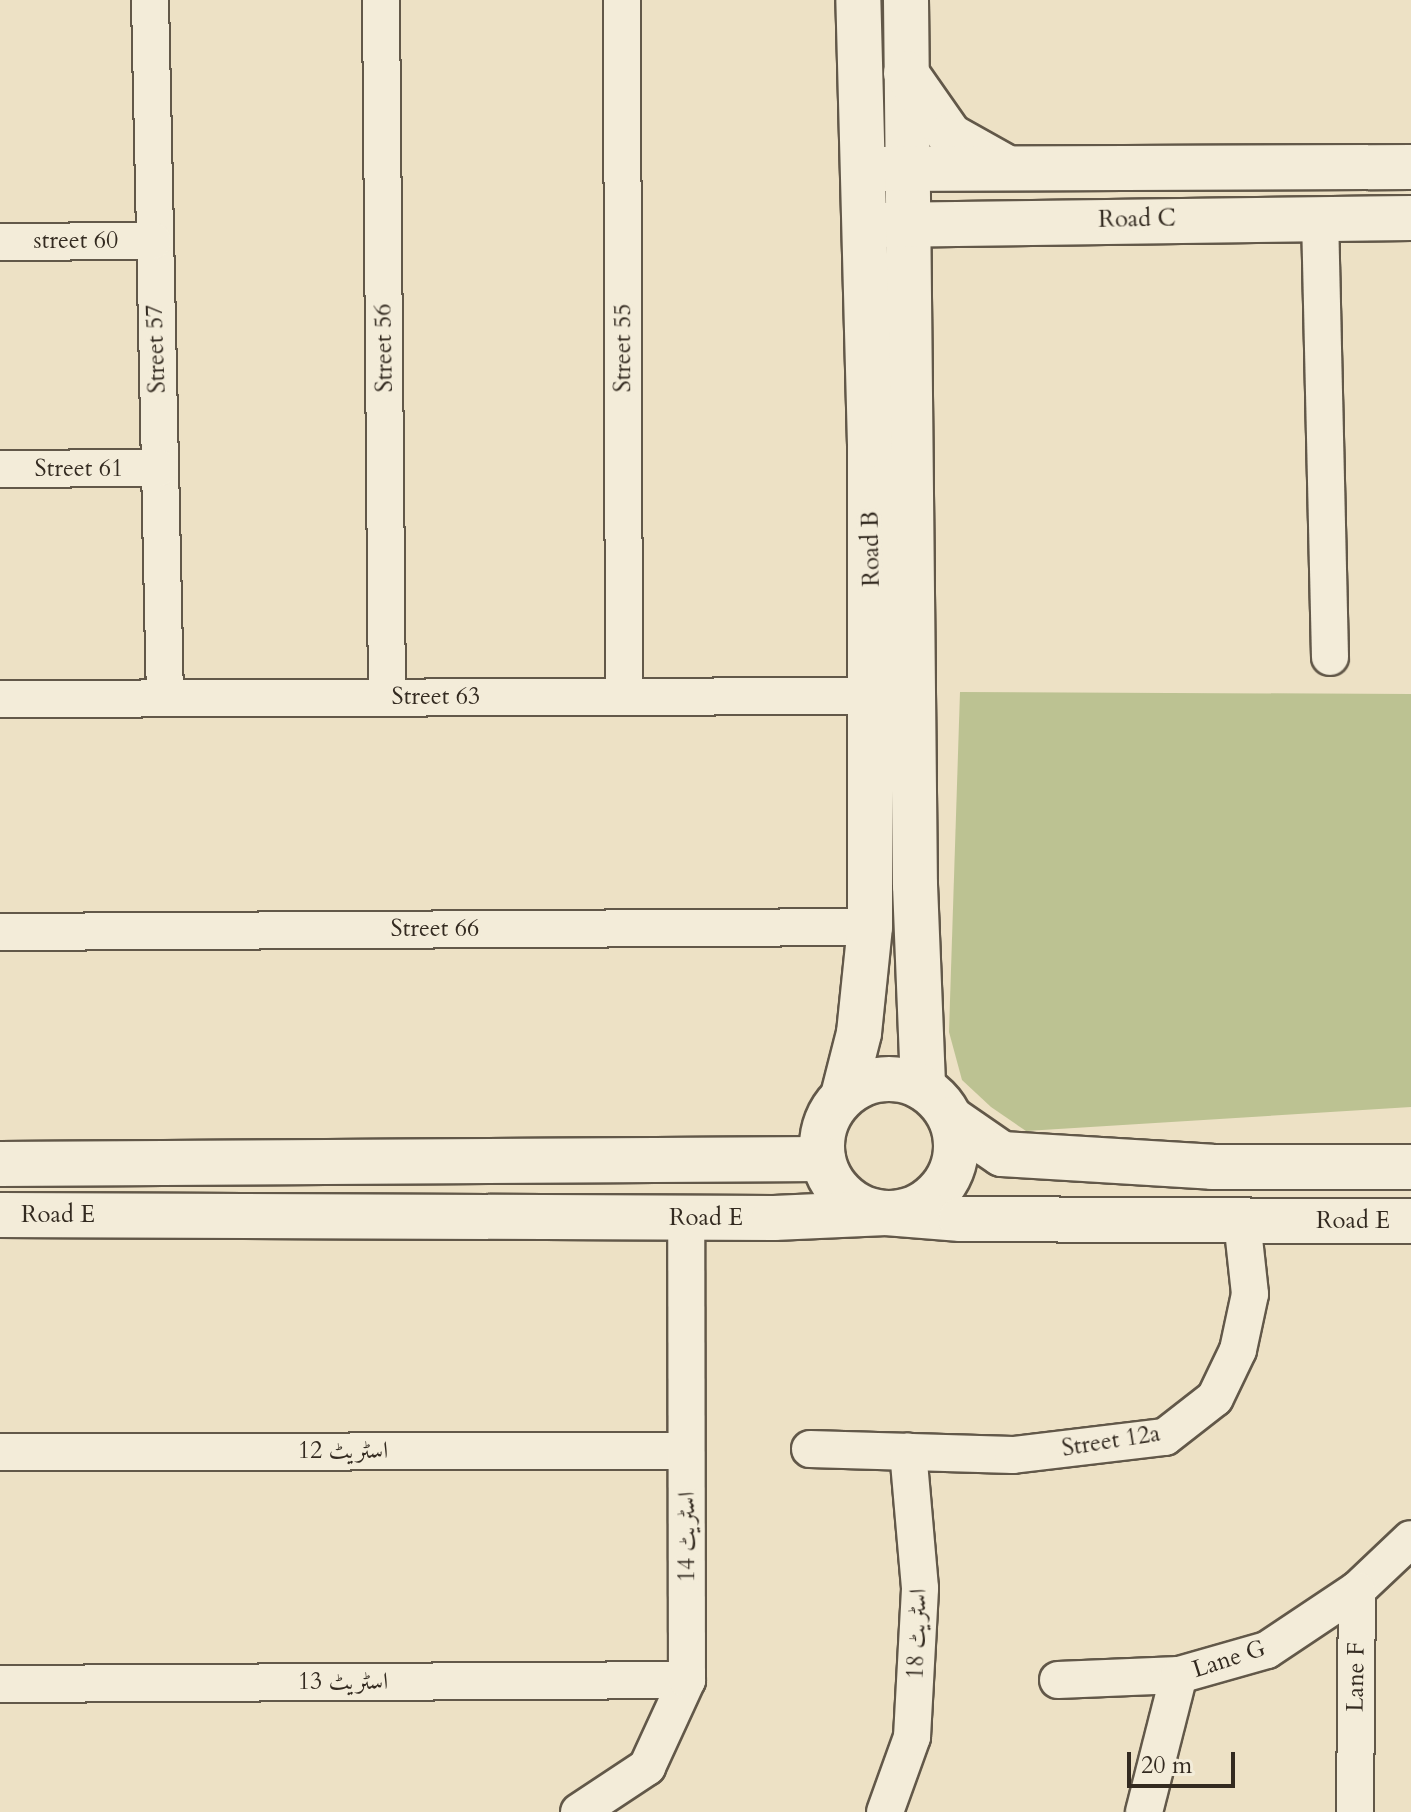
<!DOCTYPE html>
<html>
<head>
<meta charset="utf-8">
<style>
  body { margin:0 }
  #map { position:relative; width:1411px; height:1812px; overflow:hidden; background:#ede1c5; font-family:Cardo,Amiri,serif }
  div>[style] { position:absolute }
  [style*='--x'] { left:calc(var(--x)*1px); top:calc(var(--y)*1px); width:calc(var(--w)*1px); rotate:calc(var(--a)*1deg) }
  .green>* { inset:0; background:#bcc292 }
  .roads { filter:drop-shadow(2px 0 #625849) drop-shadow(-2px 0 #625849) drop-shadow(0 2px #625849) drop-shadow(0 -2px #625849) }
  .street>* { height:36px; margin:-18px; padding:0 18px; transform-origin:18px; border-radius:18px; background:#f3ecd9 }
  .secondary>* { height:44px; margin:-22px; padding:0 22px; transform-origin:22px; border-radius:22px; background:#f3ecd9 }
  .secondary>.ring { margin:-22px; padding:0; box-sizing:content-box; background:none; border:44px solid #f3ecd9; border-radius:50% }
  span { translate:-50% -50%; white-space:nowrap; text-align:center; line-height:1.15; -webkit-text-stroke:7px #f3ecd9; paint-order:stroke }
  .street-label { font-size:24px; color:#332a20 }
  .scale { position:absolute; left:1127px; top:1752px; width:108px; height:36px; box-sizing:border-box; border:4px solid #332a20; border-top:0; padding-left:10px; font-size:24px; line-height:28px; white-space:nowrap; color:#332a20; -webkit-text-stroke:6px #f3ecd9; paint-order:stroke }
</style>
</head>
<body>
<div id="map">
  <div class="green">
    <div style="clip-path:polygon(960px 692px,1411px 694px,1411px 1107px,1026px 1131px,991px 1107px,962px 1080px,949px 1032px)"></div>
  </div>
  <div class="roads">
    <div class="street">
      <div style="--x:150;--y:0;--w:698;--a:88.77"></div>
      <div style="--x:381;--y:0;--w:697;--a:89.51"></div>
      <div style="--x:622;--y:0;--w:696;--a:89.84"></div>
      <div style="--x:1320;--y:216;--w:441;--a:88.7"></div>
      <div style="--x:0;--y:242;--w:153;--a:-0.4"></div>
      <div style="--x:0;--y:469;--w:159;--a:-0.4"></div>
      <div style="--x:0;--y:699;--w:872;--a:-0.2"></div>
      <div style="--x:0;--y:932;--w:870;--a:-0.33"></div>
      <div style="--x:810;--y:1449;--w:203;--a:1.7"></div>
      <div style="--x:1013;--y:1455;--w:153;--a:-6.8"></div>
      <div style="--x:1165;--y:1437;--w:63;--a:-38"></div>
      <div style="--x:1215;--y:1398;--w:53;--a:-64.4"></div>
      <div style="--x:1238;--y:1350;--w:57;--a:-77.9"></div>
      <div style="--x:1250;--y:1294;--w:74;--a:-96.2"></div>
      <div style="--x:0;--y:1452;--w:686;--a:-0.08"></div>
      <div style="--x:1058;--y:1680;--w:121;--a:-2.4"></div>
      <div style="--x:1179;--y:1675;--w:91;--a:-15.9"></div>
      <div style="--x:1267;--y:1650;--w:108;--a:-33.7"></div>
      <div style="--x:1357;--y:1590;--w:74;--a:-43.4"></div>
      <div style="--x:0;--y:1684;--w:687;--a:-0.33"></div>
      <div style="--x:579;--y:1812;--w:82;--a:-33.5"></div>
      <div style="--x:647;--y:1767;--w:96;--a:-65.3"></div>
      <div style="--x:687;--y:1680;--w:462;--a:-90.1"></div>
      <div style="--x:885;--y:1812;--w:80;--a:-70.2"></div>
      <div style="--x:912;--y:1737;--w:149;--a:-86.9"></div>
      <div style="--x:920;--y:1588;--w:137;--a:-95"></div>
      <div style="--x:1144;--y:1812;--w:141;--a:-75.7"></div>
      <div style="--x:1355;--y:1812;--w:222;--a:-89.5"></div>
    </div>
    <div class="secondary">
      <div style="--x:906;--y:0;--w:885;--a:89.42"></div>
      <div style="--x:915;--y:885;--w:203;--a:87.7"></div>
      <div style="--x:906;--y:73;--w:77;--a:55.1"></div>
      <div style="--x:950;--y:136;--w:65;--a:29.3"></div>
      <div style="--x:880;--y:169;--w:531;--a:-0.22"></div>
      <div style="--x:882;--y:225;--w:529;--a:-0.76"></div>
      <div class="ring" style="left:822px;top:1079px;width:90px;height:90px"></div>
      <div style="--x:843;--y:1096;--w:65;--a:-75.7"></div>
      <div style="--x:859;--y:1033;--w:107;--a:-84.1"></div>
      <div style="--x:870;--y:927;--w:482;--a:-90"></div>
      <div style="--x:870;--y:445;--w:445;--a:-91.5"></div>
      <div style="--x:951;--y:1119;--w:62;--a:34.5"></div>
      <div style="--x:1002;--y:1154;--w:210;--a:3.5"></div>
      <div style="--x:1212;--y:1167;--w:199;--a:0"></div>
      <div style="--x:0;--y:1164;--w:823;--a:-0.35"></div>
      <div style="--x:0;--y:1215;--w:774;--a:0.22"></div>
      <div style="--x:774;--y:1218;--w:112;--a:-2.6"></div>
      <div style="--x:886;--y:1213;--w:75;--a:4.6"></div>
      <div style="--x:961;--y:1219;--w:450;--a:0.3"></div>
    </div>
  </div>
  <div class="street-label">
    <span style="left:1137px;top:219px;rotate:-1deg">Road C</span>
    <span style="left:76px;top:241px">street 60</span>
    <span style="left:384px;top:348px;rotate:-91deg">Street 56</span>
    <span style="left:623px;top:348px;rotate:-90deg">Street 55</span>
    <span style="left:156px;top:349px;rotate:-92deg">Street 57</span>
    <span style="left:79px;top:469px">Street 61</span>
    <span style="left:871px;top:549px;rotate:-91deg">Road B</span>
    <span style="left:436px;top:697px">Street 63</span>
    <span style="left:435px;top:929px">Street 66</span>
    <span style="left:58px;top:1215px">Road E</span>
    <span style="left:706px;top:1218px">Road E</span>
    <span style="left:1353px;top:1221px">Road E</span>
    <span style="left:1111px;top:1441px;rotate:-9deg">Street 12a</span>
    <span style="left:343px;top:1451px">اسٹریٹ 12</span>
    <span style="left:687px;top:1537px;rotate:-90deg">اسٹریٹ 14</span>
    <span style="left:917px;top:1634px;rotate:-88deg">اسٹریٹ 18</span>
    <span style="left:1229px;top:1659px;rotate:-18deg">Lane G</span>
    <span style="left:1356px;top:1677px;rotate:-89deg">Lane F</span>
    <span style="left:343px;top:1682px">اسٹریٹ 13</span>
  </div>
  <div class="scale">20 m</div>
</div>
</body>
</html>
